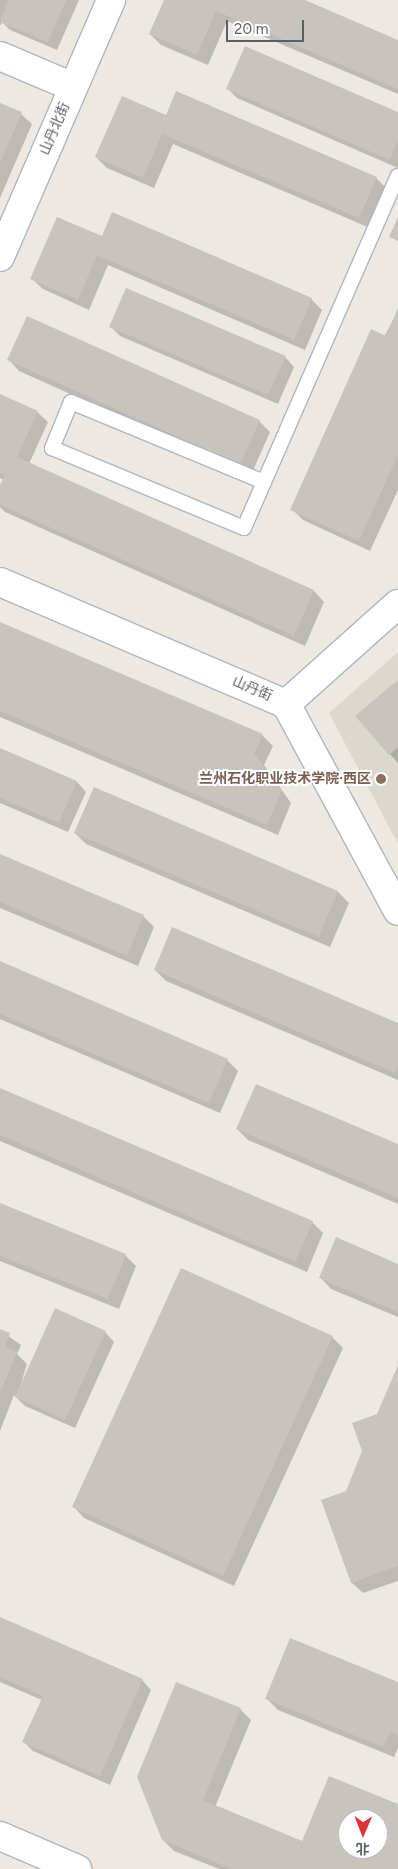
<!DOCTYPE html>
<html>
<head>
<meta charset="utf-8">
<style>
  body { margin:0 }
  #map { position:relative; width:398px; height:1869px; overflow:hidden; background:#ede9e2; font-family:Figtree,"Noto Sans SC",sans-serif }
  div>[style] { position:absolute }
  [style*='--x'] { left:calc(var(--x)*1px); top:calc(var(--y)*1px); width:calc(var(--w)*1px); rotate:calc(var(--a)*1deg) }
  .education>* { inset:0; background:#dcd8d0 }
  .shadow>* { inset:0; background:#0003 }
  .building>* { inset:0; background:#c7c4be }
  .roads { filter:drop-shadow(1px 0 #b2b5b9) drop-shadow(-1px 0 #b2b5b9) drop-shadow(0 1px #b2b5b9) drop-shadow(0 -1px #b2b5b9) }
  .service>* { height:14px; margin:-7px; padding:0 7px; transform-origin:7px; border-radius:7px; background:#fff }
  .minor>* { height:28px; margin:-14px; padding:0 14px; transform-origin:14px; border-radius:14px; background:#fff }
  .tertiary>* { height:28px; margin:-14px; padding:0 14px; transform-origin:14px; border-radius:14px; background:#fff }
  .secondary>* { height:28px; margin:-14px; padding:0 14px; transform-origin:14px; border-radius:14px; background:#fff }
  .dots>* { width:14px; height:14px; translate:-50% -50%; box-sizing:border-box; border:2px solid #fff; border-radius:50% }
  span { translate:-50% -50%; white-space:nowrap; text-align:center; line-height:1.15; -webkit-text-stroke:4px #fff; paint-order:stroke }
  .street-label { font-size:14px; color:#5a5f62 }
  .education-label { font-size:14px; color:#785e54; font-weight:700 }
  .right { translate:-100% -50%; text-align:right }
  .north { position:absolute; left:338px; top:1809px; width:50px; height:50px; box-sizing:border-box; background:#fff; border:1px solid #bdbfc0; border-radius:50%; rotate:181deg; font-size:14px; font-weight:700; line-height:20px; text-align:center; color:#5a5f62 }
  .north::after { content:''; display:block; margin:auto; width:18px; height:22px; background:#e23237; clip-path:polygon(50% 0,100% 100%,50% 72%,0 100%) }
  .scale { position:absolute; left:226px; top:20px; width:78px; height:22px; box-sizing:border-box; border:2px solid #5a5f62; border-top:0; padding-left:6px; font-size:15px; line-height:18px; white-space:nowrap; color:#5a5f62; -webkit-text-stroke:4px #fff; paint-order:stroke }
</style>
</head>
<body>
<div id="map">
  <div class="education">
    <div style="clip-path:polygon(398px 652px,398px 844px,329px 713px)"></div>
  </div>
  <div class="shadow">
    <div style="clip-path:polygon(0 0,79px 0,57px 50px,10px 30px,2px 22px,0 26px)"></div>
    <div style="clip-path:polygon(165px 0,302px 0,398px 41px,398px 94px,227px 21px,208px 65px,161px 45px,150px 34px)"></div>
    <div style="clip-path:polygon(228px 89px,398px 114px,398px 168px,237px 98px)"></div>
    <div style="clip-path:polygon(0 104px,21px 114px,32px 124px,0 198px)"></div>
    <div style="clip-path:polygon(167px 117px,376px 178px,387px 189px,370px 228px,173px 144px,154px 188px,107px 168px,96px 157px)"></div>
    <div style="clip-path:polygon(102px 238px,311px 299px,322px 310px,305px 350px,108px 265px,89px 310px,43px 289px,32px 279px)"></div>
    <div style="clip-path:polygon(398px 311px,398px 490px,370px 551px,303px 520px,292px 509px)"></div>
    <div style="clip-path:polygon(111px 327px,285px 357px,294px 367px,278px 404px,120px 336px)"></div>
    <div style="clip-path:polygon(9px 360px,259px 421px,270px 432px,251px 475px,19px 371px)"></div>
    <div style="clip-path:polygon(0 395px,37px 412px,48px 422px,29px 464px,314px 591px,324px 602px,305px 646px,5px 512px,0 507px,0 488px,4px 480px,0 478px)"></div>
    <div style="clip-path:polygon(0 623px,262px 735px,273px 746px,264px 765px,291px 803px,278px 835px,0 717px)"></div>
    <div style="clip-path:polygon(398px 681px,398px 763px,390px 754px)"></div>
    <div style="clip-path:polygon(0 750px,77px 782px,86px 792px,68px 832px,0 803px)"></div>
    <div style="clip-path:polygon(94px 789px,338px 892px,349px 903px,330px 947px,86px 844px,75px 833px)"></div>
    <div style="clip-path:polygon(0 855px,143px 916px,154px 927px,138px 966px,0 908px)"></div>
    <div style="clip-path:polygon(0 963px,227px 1060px,238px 1071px,220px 1113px,0 1019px)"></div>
    <div style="clip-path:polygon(155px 970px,398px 1025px,398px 1080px,166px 981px)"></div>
    <div style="clip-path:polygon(0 1089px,312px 1222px,323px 1233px,307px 1272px,0 1141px)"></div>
    <div style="clip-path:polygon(237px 1129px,398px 1146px,398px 1204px,248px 1140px)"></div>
    <div style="clip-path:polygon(0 1205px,125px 1255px,136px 1266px,119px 1309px,0 1261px)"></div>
    <div style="clip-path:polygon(398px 1265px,398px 1317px,331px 1289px,321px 1278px)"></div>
    <div style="clip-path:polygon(0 1330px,21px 1345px,17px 1354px,27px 1364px,18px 1393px,105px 1332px,114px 1342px,75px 1428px,25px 1406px,14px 1395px,0 1431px)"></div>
    <div style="clip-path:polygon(332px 1337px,343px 1348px,234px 1586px,84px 1518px,74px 1507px)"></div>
    <div style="clip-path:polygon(398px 1369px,398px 1581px,363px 1593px,352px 1583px,347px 1492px)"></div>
    <div style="clip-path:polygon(0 1618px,142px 1680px,151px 1690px,110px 1785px,33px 1751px,24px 1742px,42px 1700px,0 1682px)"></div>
    <div style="clip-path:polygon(398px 1684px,398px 1748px,394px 1757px,278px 1710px,267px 1699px)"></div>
    <div style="clip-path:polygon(evenodd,240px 1709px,251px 1720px,215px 1807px,303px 1842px,329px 1777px,398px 1805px,398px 1869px,219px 1869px,174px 1851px,163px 1840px,240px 1709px,348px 1819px,378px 1819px,378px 1849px,348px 1849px,348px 1819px)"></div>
  </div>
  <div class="building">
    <div style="clip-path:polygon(8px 0,66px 0,48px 42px,0 22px)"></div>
    <div style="clip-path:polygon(164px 0,305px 0,398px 40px,398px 89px,216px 11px,197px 55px,149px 34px)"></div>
    <div style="clip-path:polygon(245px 46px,398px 112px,398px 140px,390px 160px,226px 89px)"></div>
    <div style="clip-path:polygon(176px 91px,377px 177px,359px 218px,162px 134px,143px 178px,95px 157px,122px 96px,166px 115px)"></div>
    <div style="clip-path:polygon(0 103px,22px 112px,0 163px)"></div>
    <div style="clip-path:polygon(112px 212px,312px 298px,294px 340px,97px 255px,78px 300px,30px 279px,57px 217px,102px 236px)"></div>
    <div style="clip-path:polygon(398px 217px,398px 241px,389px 237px)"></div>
    <div style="clip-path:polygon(126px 288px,286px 356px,268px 395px,109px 327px)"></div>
    <div style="clip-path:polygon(398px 308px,398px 455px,359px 541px,290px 510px,371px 329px,386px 336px)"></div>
    <div style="clip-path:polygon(27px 316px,260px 420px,240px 465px,7px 360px)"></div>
    <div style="clip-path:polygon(0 394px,38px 411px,17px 457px,314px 590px,294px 636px,0 505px,0 485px,5px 475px,0 473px)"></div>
    <div style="clip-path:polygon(0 622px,263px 734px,254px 753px,281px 791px,267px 825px,0 711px)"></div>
    <div style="clip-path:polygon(398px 680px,398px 747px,389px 755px,355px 716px)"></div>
    <div style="clip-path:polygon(0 748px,77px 781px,59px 823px,0 798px)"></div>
    <div style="clip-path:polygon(94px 787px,338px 891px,319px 937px,74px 833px)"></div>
    <div style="clip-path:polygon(0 854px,144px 915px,127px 956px,0 902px)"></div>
    <div style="clip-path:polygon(172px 927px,398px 1023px,398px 1065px,395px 1073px,154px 970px)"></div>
    <div style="clip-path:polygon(0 961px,228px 1059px,209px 1103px,0 1014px)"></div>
    <div style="clip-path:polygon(256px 1084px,398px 1144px,398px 1198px,236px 1129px)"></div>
    <div style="clip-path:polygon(0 1088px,313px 1221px,295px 1262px,0 1135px)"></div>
    <div style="clip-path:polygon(0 1203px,126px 1254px,108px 1299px,0 1256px)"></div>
    <div style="clip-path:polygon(336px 1237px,398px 1264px,398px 1312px,319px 1278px)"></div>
    <div style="clip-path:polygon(181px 1268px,333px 1336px,223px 1576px,72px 1507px)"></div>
    <div style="clip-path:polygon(55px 1308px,106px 1331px,65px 1420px,15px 1397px)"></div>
    <div style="clip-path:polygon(0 1329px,10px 1333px,5px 1347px,17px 1352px,0 1393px)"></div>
    <div style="clip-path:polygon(398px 1365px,398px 1566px,351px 1583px,321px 1500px,346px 1491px,362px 1451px,352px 1423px,377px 1414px)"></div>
    <div style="clip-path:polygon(0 1617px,143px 1679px,100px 1776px,22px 1742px,43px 1696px,0 1677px)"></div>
    <div style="clip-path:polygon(290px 1638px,398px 1682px,398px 1735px,390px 1732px,383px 1747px,265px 1699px)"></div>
    <div style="clip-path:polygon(evenodd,176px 1682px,241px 1708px,203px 1800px,302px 1841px,329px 1776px,398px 1804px,398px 1869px,232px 1869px,162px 1840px,137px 1777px,176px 1682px,348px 1819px,378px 1819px,378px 1849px,348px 1849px,348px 1819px)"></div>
  </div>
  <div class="roads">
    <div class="service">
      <div style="--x:264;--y:482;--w:209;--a:-157.5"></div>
      <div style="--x:71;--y:402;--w:50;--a:112.4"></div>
      <div style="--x:52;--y:448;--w:208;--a:22.6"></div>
      <div style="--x:244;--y:528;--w:50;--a:-66.5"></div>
      <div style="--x:264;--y:482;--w:334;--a:-66.4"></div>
    </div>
    <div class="minor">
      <div style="--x:0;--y:56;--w:79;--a:23"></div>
      <div style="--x:0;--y:257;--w:280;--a:-66.6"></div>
      <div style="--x:286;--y:704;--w:150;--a:-41.8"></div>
    </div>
    <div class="tertiary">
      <div style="--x:0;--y:582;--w:311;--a:23.1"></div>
      <div style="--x:286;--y:704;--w:235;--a:61.6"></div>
    </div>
    <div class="secondary">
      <div style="--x:0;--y:1836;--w:84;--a:23.2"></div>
    </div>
  </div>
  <div class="dots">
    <div style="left:381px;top:779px;background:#8d6e63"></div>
  </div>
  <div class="street-label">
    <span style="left:55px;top:129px;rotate:-67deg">山丹北街</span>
    <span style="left:252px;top:689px;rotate:23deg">山丹街</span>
  </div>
  <div class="education-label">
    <span class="right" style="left:371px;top:779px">兰州石化职业技术学院·西区</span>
  </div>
  <div class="north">北</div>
  <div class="scale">20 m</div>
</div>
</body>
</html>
